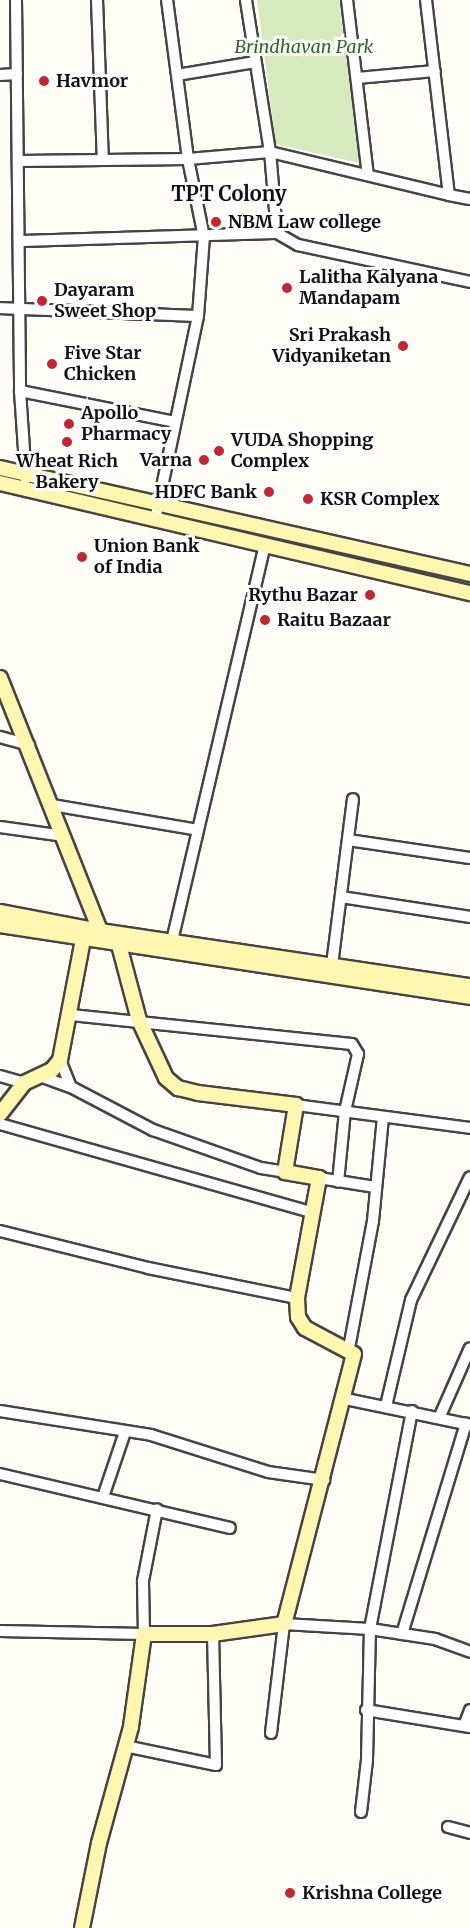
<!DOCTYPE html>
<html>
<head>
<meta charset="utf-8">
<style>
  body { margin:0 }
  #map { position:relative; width:470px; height:1928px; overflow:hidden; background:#fffdf5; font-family:Merriweather,serif }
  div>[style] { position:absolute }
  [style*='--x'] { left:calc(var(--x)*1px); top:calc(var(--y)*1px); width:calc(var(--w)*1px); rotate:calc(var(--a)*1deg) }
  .green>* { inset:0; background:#d5ebbd }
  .roads { filter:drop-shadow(2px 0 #444) drop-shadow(-2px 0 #444) drop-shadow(0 2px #444) drop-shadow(0 -2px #444) }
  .street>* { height:10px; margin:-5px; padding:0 5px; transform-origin:5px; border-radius:5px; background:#fff }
  .secondary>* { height:14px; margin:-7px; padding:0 7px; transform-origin:7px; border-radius:7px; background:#fff6b0 }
  .dots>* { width:16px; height:16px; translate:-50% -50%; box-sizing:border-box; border:3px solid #fff; border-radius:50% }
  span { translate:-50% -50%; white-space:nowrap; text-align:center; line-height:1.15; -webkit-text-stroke:6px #fff; paint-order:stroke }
  .park-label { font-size:18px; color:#2f6b1f; font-style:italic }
  .poi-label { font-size:18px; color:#111; font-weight:700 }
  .left { translate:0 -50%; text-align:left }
  .right { translate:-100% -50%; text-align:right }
  .neighbourhood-label { font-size:20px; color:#111; font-weight:700 }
</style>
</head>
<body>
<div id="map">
  <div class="green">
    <div style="clip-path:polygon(257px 0,339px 0,359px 163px,276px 144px)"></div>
  </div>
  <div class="roads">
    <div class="street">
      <div style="--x:16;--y:0;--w:391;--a:89.4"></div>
      <div style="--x:20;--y:391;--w:88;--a:86.1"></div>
      <div style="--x:97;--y:0;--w:160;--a:87.9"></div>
      <div style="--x:347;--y:0;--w:176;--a:83.2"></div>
      <div style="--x:426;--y:0;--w:196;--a:83.3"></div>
      <div style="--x:449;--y:195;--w:21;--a:11"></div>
      <div style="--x:0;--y:75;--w:17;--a:-3"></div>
      <div style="--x:177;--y:75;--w:79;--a:-9.5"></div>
      <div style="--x:357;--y:78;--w:78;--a:-5.1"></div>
      <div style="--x:20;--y:161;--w:168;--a:-0.7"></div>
      <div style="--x:188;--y:159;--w:82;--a:-4.9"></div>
      <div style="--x:270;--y:152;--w:184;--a:13.5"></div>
      <div style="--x:277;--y:233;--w:24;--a:30"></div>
      <div style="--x:298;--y:245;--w:176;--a:12.1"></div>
      <div style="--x:20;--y:241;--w:257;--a:-1.8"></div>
      <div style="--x:277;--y:233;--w:81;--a:-94.9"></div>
      <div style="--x:270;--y:152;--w:154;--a:-99"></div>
      <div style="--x:0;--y:308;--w:198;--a:2.3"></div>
      <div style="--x:20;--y:391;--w:158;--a:11.3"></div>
      <div style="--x:155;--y:520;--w:208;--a:-78.1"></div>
      <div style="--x:198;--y:316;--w:79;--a:-85.7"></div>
      <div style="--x:204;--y:237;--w:80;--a:-101.6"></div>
      <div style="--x:188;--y:159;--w:160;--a:-97.5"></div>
      <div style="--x:0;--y:737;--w:30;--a:15"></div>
      <div style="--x:52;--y:805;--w:148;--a:9.7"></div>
      <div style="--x:0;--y:827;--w:65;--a:8"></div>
      <div style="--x:348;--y:840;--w:123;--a:8.4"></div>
      <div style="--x:341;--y:897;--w:131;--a:8.8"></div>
      <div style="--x:172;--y:941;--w:407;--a:-76.8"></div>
      <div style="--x:332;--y:965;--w:167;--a:-82.8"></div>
      <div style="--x:71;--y:1015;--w:282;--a:5.9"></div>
      <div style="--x:352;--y:1044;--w:12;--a:59"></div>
      <div style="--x:358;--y:1054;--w:58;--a:102.8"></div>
      <div style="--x:345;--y:1111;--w:71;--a:95.6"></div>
      <div style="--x:60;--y:1060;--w:29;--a:68"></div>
      <div style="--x:0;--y:1076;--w:25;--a:16"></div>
      <div style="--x:40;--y:1076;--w:33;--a:20"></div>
      <div style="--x:71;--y:1087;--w:93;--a:27.7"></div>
      <div style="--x:153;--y:1130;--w:114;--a:19.4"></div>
      <div style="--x:261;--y:1168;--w:24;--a:9"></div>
      <div style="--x:296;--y:1105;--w:176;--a:7.5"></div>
      <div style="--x:0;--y:1124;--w:324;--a:15.8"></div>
      <div style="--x:319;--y:1178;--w:57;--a:9.1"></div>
      <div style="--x:0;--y:1231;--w:153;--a:14"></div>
      <div style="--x:148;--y:1268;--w:152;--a:11.4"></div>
      <div style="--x:349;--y:1348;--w:129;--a:-79.3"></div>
      <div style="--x:373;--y:1221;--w:104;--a:-84.5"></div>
      <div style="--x:341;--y:1398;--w:132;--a:11.8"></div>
      <div style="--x:386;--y:1406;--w:109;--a:-76.7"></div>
      <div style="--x:411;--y:1300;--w:136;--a:-64.4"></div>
      <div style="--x:0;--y:1411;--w:153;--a:9"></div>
      <div style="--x:151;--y:1435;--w:123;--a:17.5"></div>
      <div style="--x:268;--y:1472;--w:57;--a:8.1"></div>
      <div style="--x:440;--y:1416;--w:74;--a:-66.2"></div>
      <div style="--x:0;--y:1474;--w:236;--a:13.2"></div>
      <div style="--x:103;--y:1497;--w:69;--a:-71.3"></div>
      <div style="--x:0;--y:1631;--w:144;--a:1.2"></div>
      <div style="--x:144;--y:1634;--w:53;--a:-91.1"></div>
      <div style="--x:143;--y:1581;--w:73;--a:-79"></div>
      <div style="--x:402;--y:1634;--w:220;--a:-73.1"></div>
      <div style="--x:366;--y:1710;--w:105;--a:9.3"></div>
      <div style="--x:464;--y:1726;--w:17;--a:-69"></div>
      <div style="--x:271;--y:1733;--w:110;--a:-83.2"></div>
      <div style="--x:284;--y:1624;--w:86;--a:3.3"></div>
      <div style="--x:370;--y:1629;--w:66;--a:8.7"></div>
      <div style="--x:435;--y:1639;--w:37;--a:20"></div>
      <div style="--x:125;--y:1746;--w:93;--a:11.8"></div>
      <div style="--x:216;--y:1765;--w:131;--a:-91.3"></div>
      <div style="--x:361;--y:1812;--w:52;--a:-83.4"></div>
      <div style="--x:367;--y:1760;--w:131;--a:-88.7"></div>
      <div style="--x:370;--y:1629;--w:222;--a:-79.1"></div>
      <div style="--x:448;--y:1827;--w:23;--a:15"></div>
    </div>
    <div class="secondary">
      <div style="--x:0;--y:468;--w:482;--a:12.7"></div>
      <div style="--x:0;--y:483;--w:483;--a:13.2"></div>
      <div style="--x:0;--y:678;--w:272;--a:68.4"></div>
      <div style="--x:100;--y:931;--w:24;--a:36"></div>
      <div style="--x:119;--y:945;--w:78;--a:75.1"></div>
      <div style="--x:139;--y:1020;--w:64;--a:65"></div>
      <div style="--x:166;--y:1078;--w:16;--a:40"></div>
      <div style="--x:178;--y:1088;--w:21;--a:14"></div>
      <div style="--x:198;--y:1093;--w:99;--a:7"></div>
      <div style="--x:296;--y:1105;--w:68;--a:99.3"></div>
      <div style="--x:285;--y:1172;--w:35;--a:10"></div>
      <div style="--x:319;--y:1178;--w:122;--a:100.4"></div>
      <div style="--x:297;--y:1298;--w:19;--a:87"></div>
      <div style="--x:298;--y:1317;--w:13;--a:58"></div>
      <div style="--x:305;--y:1328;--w:55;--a:28"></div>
      <div style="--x:354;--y:1354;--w:279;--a:104.5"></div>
      <div style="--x:284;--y:1624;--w:72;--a:172"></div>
      <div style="--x:213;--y:1634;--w:69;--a:180"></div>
      <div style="--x:144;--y:1634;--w:94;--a:98"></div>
      <div style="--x:131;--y:1727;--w:120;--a:105.4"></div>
      <div style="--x:99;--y:1843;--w:87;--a:101.3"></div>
      <div style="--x:0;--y:912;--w:102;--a:10.8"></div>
      <div style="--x:100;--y:931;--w:374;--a:8.5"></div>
      <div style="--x:0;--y:925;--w:475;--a:8.7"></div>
      <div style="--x:0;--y:1114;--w:39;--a:-52"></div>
      <div style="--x:24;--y:1083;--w:31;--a:-25"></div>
      <div style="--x:52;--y:1070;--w:13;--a:-51"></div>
      <div style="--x:60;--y:1060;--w:123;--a:-79.2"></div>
    </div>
  </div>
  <div class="dots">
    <div style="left:44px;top:81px;background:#c4262e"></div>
    <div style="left:216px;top:222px;background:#c4262e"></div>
    <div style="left:287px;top:288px;background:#c4262e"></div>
    <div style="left:42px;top:301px;background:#c4262e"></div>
    <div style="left:403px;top:346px;background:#c4262e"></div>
    <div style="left:52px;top:364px;background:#c4262e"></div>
    <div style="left:69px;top:424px;background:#c4262e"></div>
    <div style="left:67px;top:442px;background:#c4262e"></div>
    <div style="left:219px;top:451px;background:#c4262e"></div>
    <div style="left:204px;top:460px;background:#c4262e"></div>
    <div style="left:269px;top:492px;background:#c4262e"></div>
    <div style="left:308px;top:499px;background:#c4262e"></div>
    <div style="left:82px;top:557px;background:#c4262e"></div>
    <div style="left:370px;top:595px;background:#c4262e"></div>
    <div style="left:265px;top:620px;background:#c4262e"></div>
    <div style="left:290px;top:1893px;background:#c4262e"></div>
  </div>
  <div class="park-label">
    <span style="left:304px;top:47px">Brindhavan Park</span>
  </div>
  <div class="poi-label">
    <span class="left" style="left:56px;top:81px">Havmor</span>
    <span class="left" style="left:228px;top:222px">NBM Law college</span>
    <span class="left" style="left:299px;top:288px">Lalitha Kalyana<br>Mandapam</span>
    <span class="left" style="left:54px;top:301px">Dayaram<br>Sweet Shop</span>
    <span class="right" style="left:391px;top:346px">Sri Prakash<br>Vidyaniketan</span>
    <span class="left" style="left:64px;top:364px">Five Star<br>Chicken</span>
    <span class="left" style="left:81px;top:424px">Apollo<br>Pharmacy</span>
    <span class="left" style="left:231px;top:451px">VUDA Shopping<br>Complex</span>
    <span class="right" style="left:192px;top:460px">Varna</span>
    <span style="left:67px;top:472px">Wheat Rich<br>Bakery</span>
    <span class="right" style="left:257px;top:492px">HDFC Bank</span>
    <span class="left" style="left:320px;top:499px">KSR Complex</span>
    <span class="left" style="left:94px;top:557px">Union Bank<br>of India</span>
    <span class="right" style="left:358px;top:595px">Rythu Bazar</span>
    <span class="left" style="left:277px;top:620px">Raitu Bazaar</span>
    <span class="left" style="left:302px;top:1893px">Krishna College</span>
  </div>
  <div class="neighbourhood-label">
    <span style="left:229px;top:193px">TPT Colony</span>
  </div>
</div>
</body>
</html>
